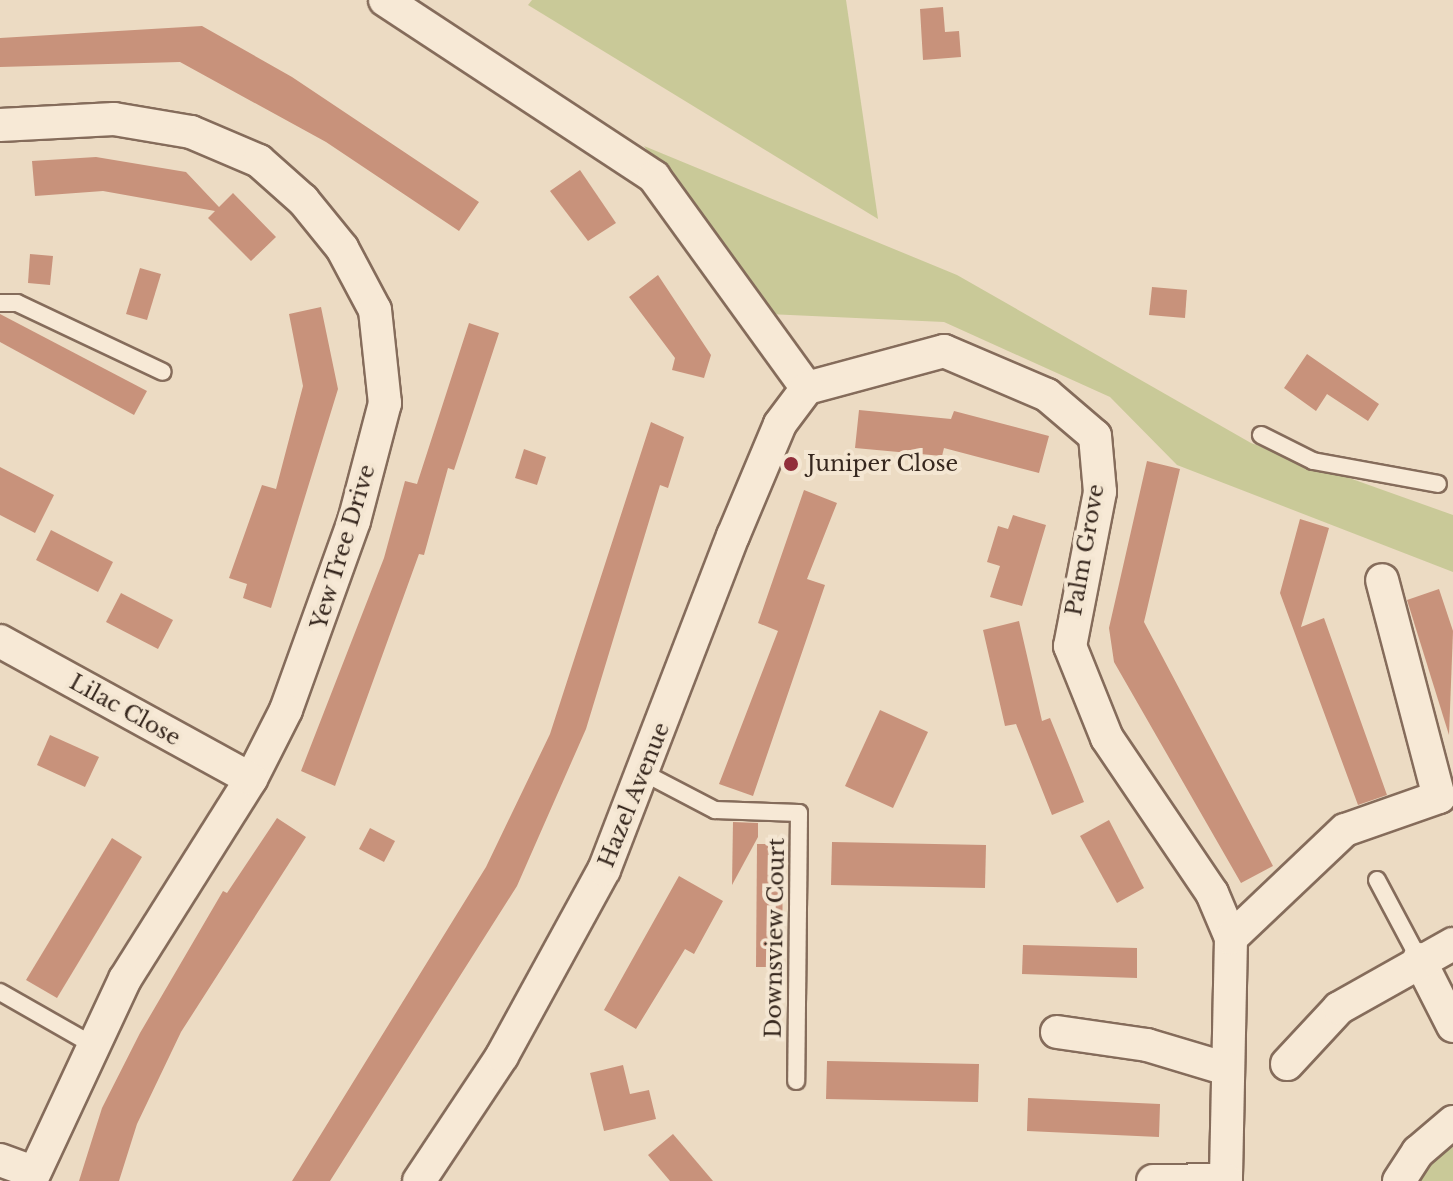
<!DOCTYPE html>
<html>
<head>
<meta charset="utf-8">
<style>
  body { margin:0 }
  #map { position:relative; width:1453px; height:1181px; overflow:hidden; background:#ecdbc3; font-family:"Libre Baskerville",serif }
  div>[style] { position:absolute }
  [style*='--x'] { left:calc(var(--x)*1px); top:calc(var(--y)*1px); width:calc(var(--w)*1px); rotate:calc(var(--a)*1deg) }
  .green>* { inset:0; background:#c9c998 }
  .building>* { inset:0; background:#c8927b }
  .roads { filter:drop-shadow(2px 0 #856c5b) drop-shadow(-2px 0 #856c5b) drop-shadow(0 2px #856c5b) drop-shadow(0 -2px #856c5b) }
  .service>* { height:16px; margin:-8px; padding:0 8px; transform-origin:8px; border-radius:8px; background:#f7e9d6 }
  .minor>* { height:32px; margin:-16px; padding:0 16px; transform-origin:16px; border-radius:16px; background:#f7e9d6 }
  .dots>* { width:22px; height:22px; translate:-50% -50%; box-sizing:border-box; border:4px solid #f4e6d2; border-radius:50% }
  span { translate:-50% -50%; white-space:nowrap; text-align:center; line-height:1.15; -webkit-text-stroke:8px #f4e6d2; paint-order:stroke }
  .poi-label { font-size:22px; color:#36271e }
  .left { translate:0 -50%; text-align:left }
  .street-label { font-size:22px; color:#36271e }
</style>
</head>
<body>
<div id="map">
  <div class="green">
    <div style="clip-path:polygon(532px 0,846px 0,878px 219px,528px 5px)"></div>
    <div style="clip-path:polygon(644px 146px,957px 275px,1251px 443px,1453px 515px,1453px 572px,1177px 465px,1110px 397px,944px 322px,768px 314px)"></div>
    <div style="clip-path:polygon(1453px 1147px,1453px 1181px,1409px 1181px,1414px 1172px)"></div>
  </div>
  <div class="building">
    <div style="clip-path:polygon(943px 7px,945px 32px,959px 31px,961px 57px,923px 60px,920px 9px)"></div>
    <div style="clip-path:polygon(202px 26px,292px 77px,479px 202px,459px 231px,326px 142px,180px 62px,0 67px,0 38px)"></div>
    <div style="clip-path:polygon(96px 157px,186px 172px,219px 207px,233px 193px,276px 237px,251px 261px,208px 218px,215px 211px,103px 191px,35px 196px,32px 161px)"></div>
    <div style="clip-path:polygon(580px 170px,616px 223px,588px 241px,550px 191px)"></div>
    <div style="clip-path:polygon(30px 254px,53px 256px,50px 285px,28px 283px)"></div>
    <div style="clip-path:polygon(140px 268px,161px 274px,147px 320px,126px 314px)"></div>
    <div style="clip-path:polygon(658px 275px,711px 355px,704px 378px,672px 370px,675px 358px,629px 297px)"></div>
    <div style="clip-path:polygon(1152px 287px,1187px 290px,1185px 318px,1149px 315px)"></div>
    <div style="clip-path:polygon(321px 307px,338px 389px,271px 608px,243px 598px,247px 584px,229px 578px,262px 485px,276px 489px,303px 386px,289px 314px)"></div>
    <div style="clip-path:polygon(0 314px,147px 391px,134px 415px,0 342px)"></div>
    <div style="clip-path:polygon(469px 323px,499px 333px,454px 470px,448px 468px,424px 555px,419px 554px,335px 786px,301px 771px,384px 558px,405px 481px,417px 484px)"></div>
    <div style="clip-path:polygon(1307px 354px,1379px 404px,1368px 421px,1327px 394px,1316px 411px,1284px 388px)"></div>
    <div style="clip-path:polygon(859px 410px,951px 419px,954px 411px,1049px 436px,1039px 473px,944px 448px,942px 456px,855px 448px)"></div>
    <div style="clip-path:polygon(651px 422px,684px 437px,668px 488px,660px 485px,586px 729px,517px 886px,330px 1181px,292px 1181px,486px 867px,550px 734px)"></div>
    <div style="clip-path:polygon(524px 449px,546px 457px,537px 485px,515px 478px)"></div>
    <div style="clip-path:polygon(1147px 461px,1180px 469px,1144px 622px,1273px 866px,1241px 883px,1114px 662px,1109px 628px)"></div>
    <div style="clip-path:polygon(0 467px,54px 495px,35px 533px,0 515px)"></div>
    <div style="clip-path:polygon(804px 490px,837px 503px,807px 579px,825px 585px,753px 796px,719px 784px,778px 631px,758px 623px)"></div>
    <div style="clip-path:polygon(1013px 515px,1046px 525px,1022px 606px,990px 597px,1000px 566px,987px 562px,998px 526px,1008px 529px)"></div>
    <div style="clip-path:polygon(1300px 519px,1329px 528px,1301px 627px,1324px 618px,1387px 795px,1358px 805px,1280px 593px)"></div>
    <div style="clip-path:polygon(51px 530px,113px 562px,98px 592px,36px 560px)"></div>
    <div style="clip-path:polygon(1439px 589px,1453px 631px,1449px 735px,1407px 600px)"></div>
    <div style="clip-path:polygon(121px 593px,173px 620px,158px 649px,106px 622px)"></div>
    <div style="clip-path:polygon(1019px 621px,1042px 721px,1050px 718px,1084px 802px,1052px 815px,1016px 724px,1005px 726px,983px 630px)"></div>
    <div style="clip-path:polygon(880px 710px,928px 732px,893px 808px,845px 786px)"></div>
    <div style="clip-path:polygon(50px 735px,99px 757px,85px 787px,37px 765px)"></div>
    <div style="clip-path:polygon(277px 818px,306px 837px,181px 1032px,137px 1124px,119px 1181px,79px 1181px,102px 1108px,140px 1033px,223px 891px,227px 893px)"></div>
    <div style="clip-path:polygon(1109px 820px,1144px 888px,1117px 903px,1080px 836px)"></div>
    <div style="clip-path:polygon(733px 822px,758px 823px,758px 837px,732px 885px)"></div>
    <div style="clip-path:polygon(370px 828px,395px 841px,384px 862px,359px 849px)"></div>
    <div style="clip-path:polygon(112px 838px,142px 857px,57px 998px,26px 980px)"></div>
    <div style="clip-path:polygon(832px 842px,986px 845px,985px 888px,831px 885px)"></div>
    <div style="clip-path:polygon(757px 844px,783px 844px,782px 967px,756px 967px)"></div>
    <div style="clip-path:polygon(679px 876px,723px 901px,694px 954px,685px 949px,636px 1029px,604px 1010px)"></div>
    <div style="clip-path:polygon(1023px 945px,1137px 948px,1137px 978px,1022px 974px)"></div>
    <div style="clip-path:polygon(827px 1061px,979px 1064px,978px 1102px,826px 1099px)"></div>
    <div style="clip-path:polygon(623px 1065px,630px 1094px,649px 1090px,656px 1119px,604px 1131px,590px 1073px)"></div>
    <div style="clip-path:polygon(1028px 1098px,1160px 1104px,1159px 1137px,1027px 1131px)"></div>
    <div style="clip-path:polygon(673px 1134px,713px 1181px,670px 1181px,648px 1155px)"></div>
  </div>
  <div class="roads">
    <div class="service">
      <div style="--x:0;--y:303;--w:17;--a:0"></div>
      <div style="--x:17;--y:303;--w:161;--a:25.3"></div>
      <div style="--x:1261;--y:435;--w:58;--a:26.6"></div>
      <div style="--x:1313;--y:461;--w:127;--a:10.4"></div>
      <div style="--x:646;--y:774;--w:78;--a:27.6"></div>
      <div style="--x:715;--y:810;--w:84;--a:2"></div>
      <div style="--x:799;--y:813;--w:268;--a:90.6"></div>
      <div style="--x:1377;--y:880;--w:89;--a:62"></div>
      <div style="--x:0;--y:992;--w:107;--a:29.7"></div>
    </div>
    <div class="minor">
      <div style="--x:385;--y:0;--w:322;--a:33.3"></div>
      <div style="--x:654;--y:177;--w:261;--a:54.1"></div>
      <div style="--x:0;--y:125;--w:114;--a:-3"></div>
      <div style="--x:114;--y:119;--w:78;--a:9.6"></div>
      <div style="--x:191;--y:132;--w:74;--a:23.1"></div>
      <div style="--x:259;--y:161;--w:59;--a:41.6"></div>
      <div style="--x:303;--y:200;--w:62;--a:50.9"></div>
      <div style="--x:342;--y:248;--w:70;--a:62"></div>
      <div style="--x:375;--y:310;--w:94;--a:83.9"></div>
      <div style="--x:385;--y:403;--w:122;--a:104.7"></div>
      <div style="--x:354;--y:521;--w:201;--a:109.8"></div>
      <div style="--x:286;--y:710;--w:77;--a:116.9"></div>
      <div style="--x:251;--y:779;--w:236;--a:122.2"></div>
      <div style="--x:125;--y:979;--w:223;--a:115"></div>
      <div style="--x:807;--y:388;--w:142;--a:-15.1"></div>
      <div style="--x:944;--y:351;--w:112;--a:23.1"></div>
      <div style="--x:1047;--y:395;--w:63;--a:40.5"></div>
      <div style="--x:1095;--y:436;--w:56;--a:84.9"></div>
      <div style="--x:1100;--y:492;--w:157;--a:101"></div>
      <div style="--x:1070;--y:646;--w:99;--a:68.1"></div>
      <div style="--x:1107;--y:738;--w:187;--a:55.9"></div>
      <div style="--x:1212;--y:893;--w:49;--a:67.1"></div>
      <div style="--x:1231;--y:938;--w:243;--a:91.2"></div>
      <div style="--x:0;--y:641;--w:286;--a:28.8"></div>
      <div style="--x:1231;--y:938;--w:157;--a:-43.5"></div>
      <div style="--x:1345;--y:830;--w:100;--a:-19.3"></div>
      <div style="--x:1439;--y:797;--w:224;--a:-104.7"></div>
      <div style="--x:1419;--y:959;--w:75;--a:63.1"></div>
      <div style="--x:1057;--y:1032;--w:91;--a:8.2"></div>
      <div style="--x:1147;--y:1045;--w:84;--a:16.7"></div>
      <div style="--x:1287;--y:1064;--w:76;--a:-47.1"></div>
      <div style="--x:1339;--y:1008;--w:131;--a:-29.3"></div>
      <div style="--x:0;--y:1160;--w:35;--a:20"></div>
      <div style="--x:419;--y:1181;--w:150;--a:-56.4"></div>
      <div style="--x:502;--y:1056;--w:212;--a:-61.3"></div>
      <div style="--x:604;--y:870;--w:358;--a:-68.9"></div>
      <div style="--x:733;--y:536;--w:121;--a:-67.2"></div>
      <div style="--x:780;--y:424;--w:45;--a:-53.1"></div>
      <div style="--x:1153;--y:1181;--w:73;--a:-0.8"></div>
      <div style="--x:1399;--y:1181;--w:35;--a:-57"></div>
      <div style="--x:1418;--y:1152;--w:46;--a:-40.6"></div>
    </div>
  </div>
  <div class="dots">
    <div style="left:791px;top:464px;background:#912e3a"></div>
  </div>
  <div class="poi-label">
    <span class="left" style="left:807px;top:464px">Juniper Close</span>
  </div>
  <div class="street-label">
    <span style="left:343px;top:547px;rotate:-73deg">Yew Tree Drive</span>
    <span style="left:1085px;top:550px;rotate:-80deg">Palm Grove</span>
    <span style="left:125px;top:710px;rotate:29deg">Lilac Close</span>
    <span style="left:634px;top:795px;rotate:-68deg">Hazel Avenue</span>
    <span style="left:775px;top:938px;rotate:-89deg">Downsview Court</span>
  </div>
</div>
</body>
</html>
